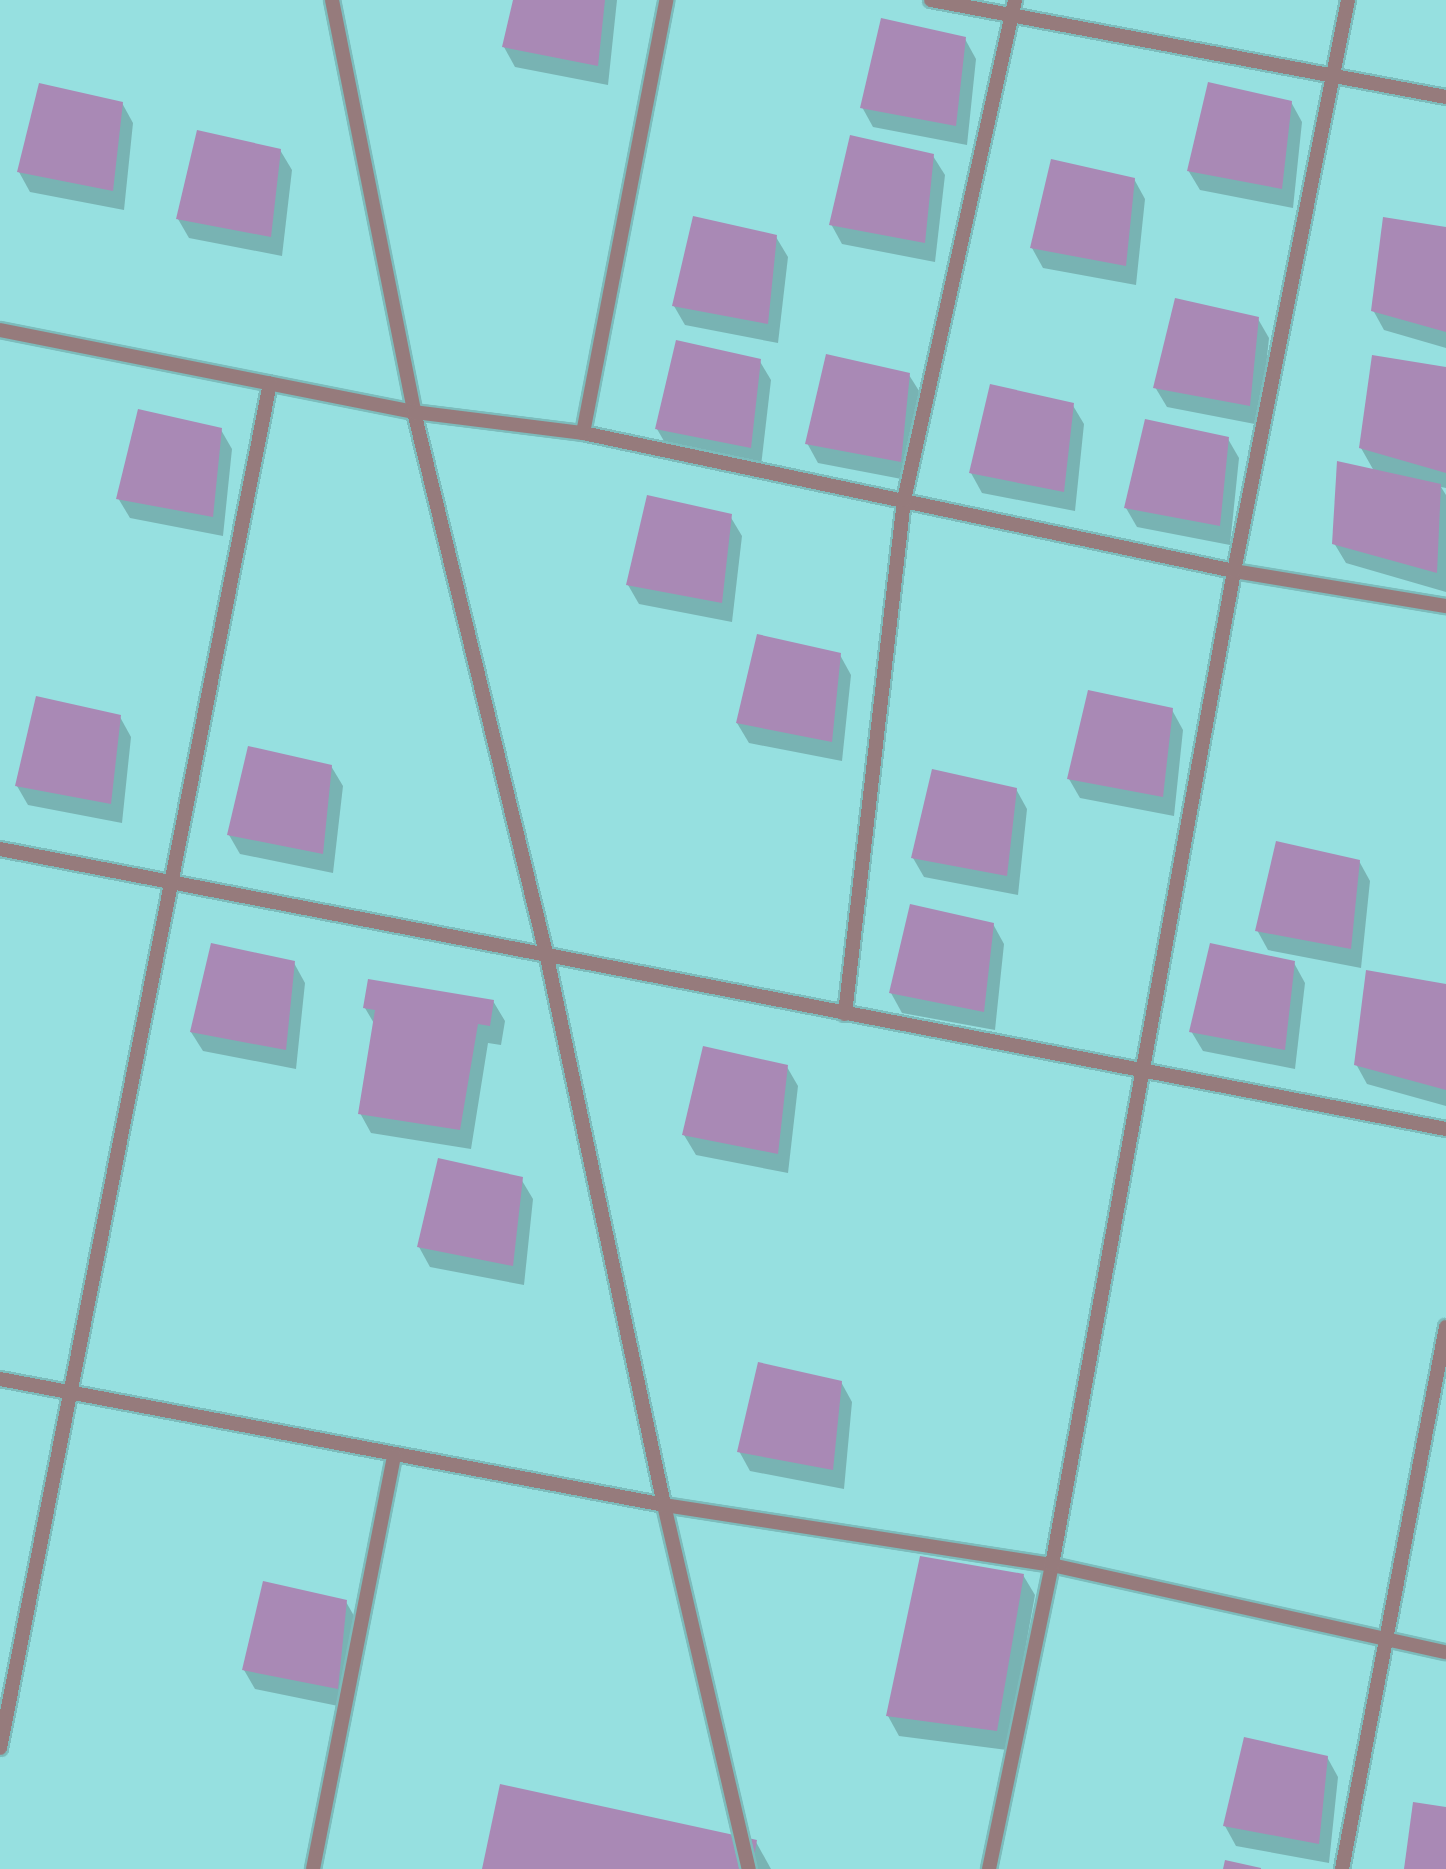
<!DOCTYPE html>
<html>
<head>
<meta charset="utf-8">
<style>
  body { margin:0 }
  #map { position:relative; width:1446px; height:1869px; overflow:hidden; background:#96e0e0; font-family:"Source Sans 3",sans-serif }
  div>[style] { position:absolute }
  [style*='--x'] { left:calc(var(--x)*1px); top:calc(var(--y)*1px); width:calc(var(--w)*1px); rotate:calc(var(--a)*1deg) }
  .shadow>* { inset:0; background:#0003 }
  .building>* { inset:0; background:#a989b5 }
  .roads { filter:drop-shadow(2px 0 #7cbcbc) drop-shadow(-2px 0 #7cbcbc) drop-shadow(0 2px #7cbcbc) drop-shadow(0 -2px #7cbcbc) }
  .street>* { height:14px; margin:-7px; padding:0 7px; transform-origin:7px; border-radius:7px; background:#967b7c }
  span { translate:-50% -50%; white-space:nowrap; text-align:center; line-height:1.15; -webkit-text-stroke:6px #96e0e0; paint-order:stroke }
</style>
</head>
<body>
<div id="map">
  <div class="shadow">
    <div style="clip-path:polygon(515px 0,617px 0,608px 85px,515px 67px,504px 47px)"></div>
    <div style="clip-path:polygon(965px 39px,976px 59px,967px 145px,873px 127px,862px 107px)"></div>
    <div style="clip-path:polygon(1291px 102px,1302px 122px,1293px 208px,1200px 190px,1188px 170px)"></div>
    <div style="clip-path:polygon(122px 103px,133px 123px,124px 210px,30px 192px,19px 172px)"></div>
    <div style="clip-path:polygon(280px 150px,292px 170px,282px 256px,189px 238px,178px 219px)"></div>
    <div style="clip-path:polygon(933px 156px,945px 175px,935px 262px,842px 244px,831px 224px)"></div>
    <div style="clip-path:polygon(1134px 179px,1145px 199px,1136px 285px,1043px 268px,1032px 248px)"></div>
    <div style="clip-path:polygon(1446px 229px,1446px 348px,1384px 330px,1373px 310px)"></div>
    <div style="clip-path:polygon(776px 237px,788px 257px,778px 343px,685px 325px,674px 306px)"></div>
    <div style="clip-path:polygon(1258px 319px,1269px 338px,1260px 425px,1167px 407px,1155px 387px)"></div>
    <div style="clip-path:polygon(759px 360px,771px 380px,761px 466px,668px 448px,657px 429px)"></div>
    <div style="clip-path:polygon(1446px 368px,1446px 488px,1441px 487px,1446px 495px,1446px 592px,1346px 563px,1334px 543px,1374px 471px,1361px 448px)"></div>
    <div style="clip-path:polygon(909px 375px,921px 394px,912px 481px,818px 463px,807px 443px)"></div>
    <div style="clip-path:polygon(1072px 404px,1084px 424px,1075px 511px,982px 493px,971px 473px)"></div>
    <div style="clip-path:polygon(221px 430px,232px 449px,223px 536px,130px 518px,118px 498px)"></div>
    <div style="clip-path:polygon(1228px 439px,1239px 458px,1230px 545px,1137px 527px,1126px 508px)"></div>
    <div style="clip-path:polygon(730px 516px,742px 536px,732px 622px,639px 604px,628px 585px)"></div>
    <div style="clip-path:polygon(840px 655px,851px 675px,842px 761px,749px 743px,737px 723px)"></div>
    <div style="clip-path:polygon(1172px 710px,1183px 730px,1174px 816px,1080px 798px,1069px 779px)"></div>
    <div style="clip-path:polygon(120px 717px,131px 737px,122px 823px,28px 805px,17px 786px)"></div>
    <div style="clip-path:polygon(331px 766px,343px 786px,333px 873px,240px 854px,229px 835px)"></div>
    <div style="clip-path:polygon(1016px 789px,1027px 809px,1018px 895px,924px 877px,913px 858px)"></div>
    <div style="clip-path:polygon(1359px 861px,1370px 881px,1361px 968px,1268px 950px,1257px 930px)"></div>
    <div style="clip-path:polygon(993px 924px,1004px 944px,995px 1030px,902px 1013px,891px 993px)"></div>
    <div style="clip-path:polygon(294px 963px,305px 983px,296px 1069px,203px 1051px,191px 1032px)"></div>
    <div style="clip-path:polygon(1294px 963px,1305px 983px,1295px 1069px,1203px 1051px,1191px 1031px)"></div>
    <div style="clip-path:polygon(1446px 985px,1446px 1106px,1367px 1084px,1356px 1064px)"></div>
    <div style="clip-path:polygon(493px 1001px,505px 1021px,501px 1045px,488px 1043px,471px 1149px,371px 1133px,360px 1113px,375px 1025px,365px 1008px)"></div>
    <div style="clip-path:polygon(787px 1067px,798px 1086px,788px 1173px,696px 1155px,684px 1135px)"></div>
    <div style="clip-path:polygon(521px 1179px,533px 1199px,524px 1285px,430px 1267px,419px 1247px)"></div>
    <div style="clip-path:polygon(841px 1382px,852px 1402px,844px 1489px,750px 1471px,739px 1451px)"></div>
    <div style="clip-path:polygon(1023px 1575px,1035px 1595px,1007px 1750px,899px 1736px,888px 1716px)"></div>
    <div style="clip-path:polygon(346px 1602px,357px 1621px,348px 1708px,255px 1689px,244px 1670px)"></div>
    <div style="clip-path:polygon(1327px 1757px,1338px 1777px,1329px 1863px,1236px 1846px,1225px 1826px)"></div>
    <div style="clip-path:polygon(756px 1842px,771px 1869px,484px 1869px)"></div>
  </div>
  <div class="building">
    <div style="clip-path:polygon(513px 0,605px 0,598px 66px,502px 47px)"></div>
    <div style="clip-path:polygon(881px 18px,966px 37px,956px 126px,860px 108px)"></div>
    <div style="clip-path:polygon(1208px 82px,1292px 101px,1282px 189px,1187px 171px)"></div>
    <div style="clip-path:polygon(39px 83px,123px 102px,113px 191px,17px 172px)"></div>
    <div style="clip-path:polygon(197px 130px,281px 149px,271px 237px,176px 219px)"></div>
    <div style="clip-path:polygon(850px 135px,934px 154px,925px 243px,829px 225px)"></div>
    <div style="clip-path:polygon(1051px 159px,1135px 178px,1126px 266px,1030px 248px)"></div>
    <div style="clip-path:polygon(693px 216px,777px 235px,768px 324px,672px 306px)"></div>
    <div style="clip-path:polygon(1383px 217px,1446px 227px,1446px 332px,1371px 311px)"></div>
    <div style="clip-path:polygon(1175px 298px,1259px 317px,1250px 406px,1153px 388px)"></div>
    <div style="clip-path:polygon(676px 340px,761px 359px,751px 448px,655px 429px)"></div>
    <div style="clip-path:polygon(826px 354px,910px 373px,901px 462px,805px 444px)"></div>
    <div style="clip-path:polygon(1372px 355px,1446px 367px,1446px 473px,1359px 448px)"></div>
    <div style="clip-path:polygon(990px 384px,1074px 403px,1064px 492px,969px 473px)"></div>
    <div style="clip-path:polygon(138px 409px,222px 428px,213px 517px,116px 499px)"></div>
    <div style="clip-path:polygon(1145px 419px,1229px 437px,1220px 526px,1124px 508px)"></div>
    <div style="clip-path:polygon(1337px 461px,1441px 484px,1437px 573px,1332px 544px)"></div>
    <div style="clip-path:polygon(647px 495px,732px 514px,722px 603px,626px 585px)"></div>
    <div style="clip-path:polygon(757px 634px,841px 653px,832px 742px,736px 723px)"></div>
    <div style="clip-path:polygon(1088px 690px,1173px 708px,1163px 797px,1067px 779px)"></div>
    <div style="clip-path:polygon(36px 696px,121px 715px,111px 804px,15px 786px)"></div>
    <div style="clip-path:polygon(248px 746px,332px 765px,323px 854px,227px 835px)"></div>
    <div style="clip-path:polygon(932px 769px,1017px 788px,1007px 876px,911px 858px)"></div>
    <div style="clip-path:polygon(1276px 841px,1360px 860px,1351px 949px,1255px 931px)"></div>
    <div style="clip-path:polygon(910px 904px,994px 923px,984px 1012px,889px 993px)"></div>
    <div style="clip-path:polygon(211px 943px,295px 961px,286px 1050px,190px 1032px)"></div>
    <div style="clip-path:polygon(1210px 943px,1295px 961px,1285px 1050px,1189px 1032px)"></div>
    <div style="clip-path:polygon(1366px 970px,1446px 984px,1446px 1090px,1354px 1065px)"></div>
    <div style="clip-path:polygon(368px 979px,494px 1000px,490px 1026px,478px 1024px,460px 1130px,358px 1114px,375px 1010px,363px 1008px)"></div>
    <div style="clip-path:polygon(703px 1046px,788px 1065px,778px 1154px,682px 1135px)"></div>
    <div style="clip-path:polygon(438px 1158px,523px 1177px,513px 1266px,417px 1247px)"></div>
    <div style="clip-path:polygon(758px 1362px,842px 1381px,833px 1470px,737px 1452px)"></div>
    <div style="clip-path:polygon(920px 1556px,1024px 1574px,997px 1731px,886px 1716px)"></div>
    <div style="clip-path:polygon(263px 1581px,347px 1600px,338px 1689px,242px 1670px)"></div>
    <div style="clip-path:polygon(1244px 1737px,1328px 1756px,1319px 1844px,1223px 1826px)"></div>
    <div style="clip-path:polygon(500px 1784px,757px 1840px,752px 1869px,482px 1869px)"></div>
    <div style="clip-path:polygon(1413px 1802px,1446px 1807px,1446px 1869px,1404px 1869px)"></div>
    <div style="clip-path:polygon(1225px 1860px,1261px 1868px,1261px 1869px,1223px 1869px)"></div>
  </div>
  <div class="roads">
    <div class="street">
      <div style="--x:332;--y:0;--w:420;--a:78.7"></div>
      <div style="--x:414;--y:412;--w:557;--a:76.29"></div>
      <div style="--x:546;--y:953;--w:564;--a:77.93"></div>
      <div style="--x:664;--y:1505;--w:374;--a:76.9"></div>
      <div style="--x:931;--y:0;--w:524;--a:10.67"></div>
      <div style="--x:0;--y:330;--w:422;--a:11.2"></div>
      <div style="--x:414;--y:412;--w:170;--a:7.1"></div>
      <div style="--x:583;--y:433;--w:665;--a:11.97"></div>
      <div style="--x:1234;--y:571;--w:215;--a:9.4"></div>
      <div style="--x:583;--y:433;--w:441;--a:-79.1"></div>
      <div style="--x:0;--y:849;--w:1473;--a:10.96"></div>
      <div style="--x:845;--y:1014;--w:517;--a:-83.45"></div>
      <div style="--x:904;--y:500;--w:512;--a:-77.48"></div>
      <div style="--x:0;--y:1379;--w:676;--a:10.74"></div>
      <div style="--x:664;--y:1505;--w:393;--a:8.8"></div>
      <div style="--x:1052;--y:1565;--w:403;--a:12.5"></div>
      <div style="--x:0;--y:1748;--w:1391;--a:-78.81"></div>
      <div style="--x:313;--y:1869;--w:421;--a:-78.9"></div>
      <div style="--x:989;--y:1869;--w:310;--a:-78.3"></div>
      <div style="--x:1052;--y:1565;--w:1011;--a:-79.62"></div>
      <div style="--x:1234;--y:571;--w:582;--a:-78.71"></div>
      <div style="--x:1342;--y:1869;--w:552;--a:-79.14"></div>
    </div>
  </div>
</div>
</body>
</html>
